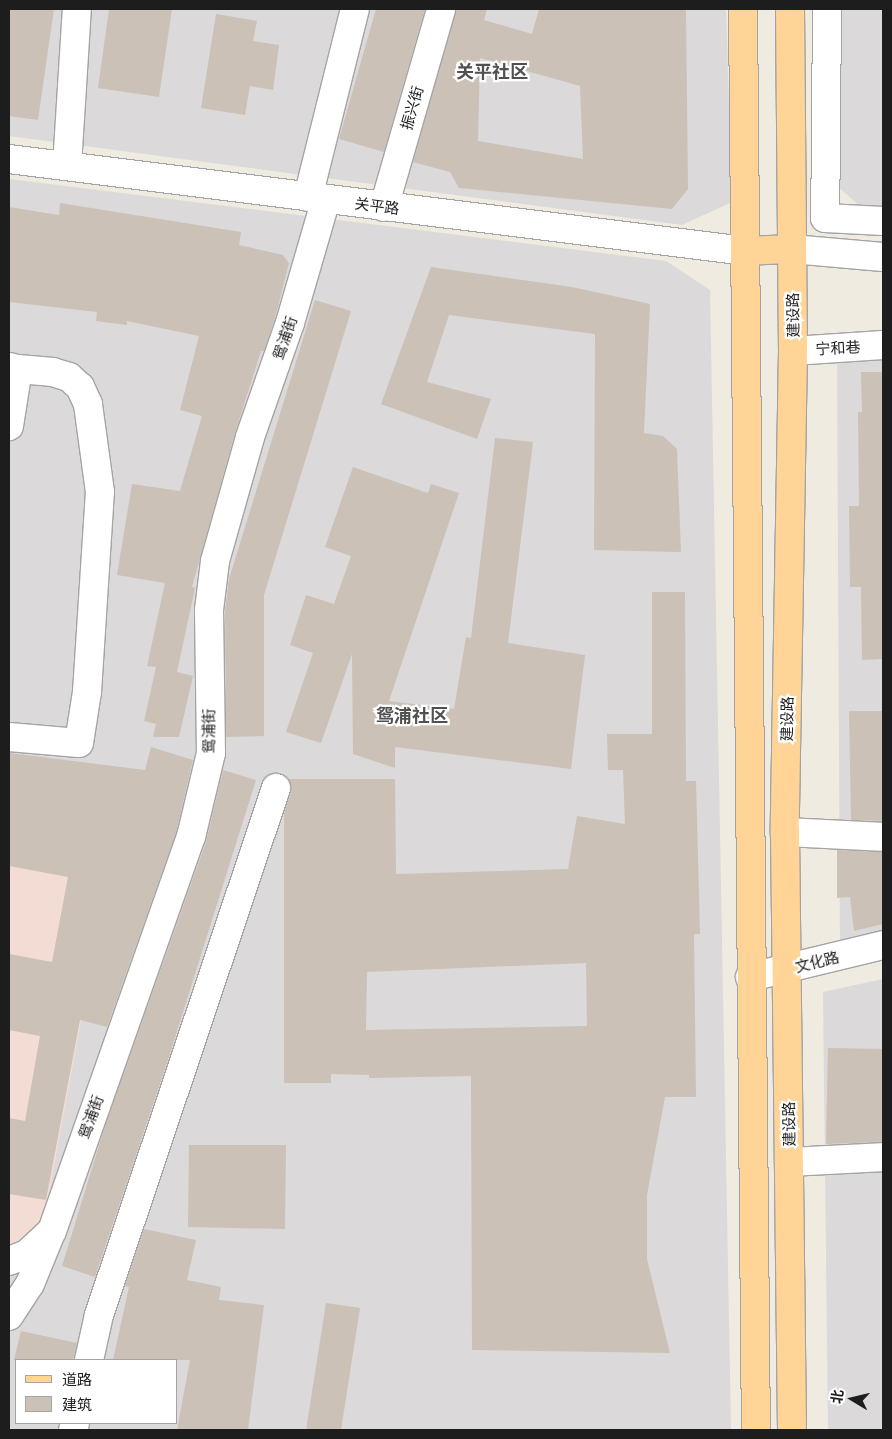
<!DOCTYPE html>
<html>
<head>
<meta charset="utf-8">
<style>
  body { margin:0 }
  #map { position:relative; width:892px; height:1439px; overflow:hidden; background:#efebe1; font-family:"Space Grotesk","Noto Sans SC",sans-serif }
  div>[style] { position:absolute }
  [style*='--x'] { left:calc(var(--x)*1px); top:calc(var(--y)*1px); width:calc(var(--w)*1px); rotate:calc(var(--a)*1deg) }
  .residential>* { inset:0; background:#dbd9d9 }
  .military>* { inset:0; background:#f2dcd3 }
  .building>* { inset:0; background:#cbc1b7 }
  .roads { filter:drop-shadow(1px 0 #a4a4a4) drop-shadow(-1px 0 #a4a4a4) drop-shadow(0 1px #a4a4a4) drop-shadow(0 -1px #a4a4a4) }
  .minor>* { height:28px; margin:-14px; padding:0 14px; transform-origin:14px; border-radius:14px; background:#fff }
  .major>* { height:28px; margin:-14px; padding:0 14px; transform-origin:14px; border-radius:14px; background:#ffd496 }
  span { translate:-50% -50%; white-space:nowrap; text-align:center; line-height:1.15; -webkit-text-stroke:4.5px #fff; paint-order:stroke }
  .street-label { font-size:15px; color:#1d1d1d }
  .quarter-label { font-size:18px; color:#505050; font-weight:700 }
  .frame { position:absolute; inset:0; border:10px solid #1d1d1d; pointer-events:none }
  .legend { position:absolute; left:15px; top:1359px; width:162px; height:65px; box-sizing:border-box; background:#fff; border:1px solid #a5a5a5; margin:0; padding:6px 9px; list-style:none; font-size:15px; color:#1d1d1d }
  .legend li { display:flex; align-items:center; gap:10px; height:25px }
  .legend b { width:25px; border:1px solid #a5a5a5 }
  .north { position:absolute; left:827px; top:1374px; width:50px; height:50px; -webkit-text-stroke:4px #fff; paint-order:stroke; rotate:279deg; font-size:14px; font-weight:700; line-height:20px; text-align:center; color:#1d1d1d }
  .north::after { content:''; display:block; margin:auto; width:18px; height:22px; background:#1d1d1d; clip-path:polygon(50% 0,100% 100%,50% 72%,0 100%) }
</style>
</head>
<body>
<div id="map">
  <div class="residential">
    <div style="clip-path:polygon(9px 9px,726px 9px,732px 202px,682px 225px,9px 136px)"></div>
    <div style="clip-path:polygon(823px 9px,883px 9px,883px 215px,869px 214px,821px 172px)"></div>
    <div style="clip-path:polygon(evenodd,9px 179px,666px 261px,710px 290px,731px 1430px,9px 1430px,9px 1248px,43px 1224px,115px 835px,9px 816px,9px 179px,16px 1360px,176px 1360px,176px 1423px,16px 1423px,16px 1360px)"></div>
    <div style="clip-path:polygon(883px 347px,883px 937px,840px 947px,837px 353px)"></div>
    <div style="clip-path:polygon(883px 979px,883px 1430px,828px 1430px,823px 992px)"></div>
  </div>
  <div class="military">
    <div style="clip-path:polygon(9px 816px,116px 835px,43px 1225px,9px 1248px)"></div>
  </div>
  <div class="building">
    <div style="clip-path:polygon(9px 9px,54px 9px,38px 120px,9px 116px)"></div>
    <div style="clip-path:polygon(109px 9px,172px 9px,159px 97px,98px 88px)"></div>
    <div style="clip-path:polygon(376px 9px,425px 9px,384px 152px,339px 139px)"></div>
    <div style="clip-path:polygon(evenodd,456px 9px,487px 9px,484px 20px,532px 34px,539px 9px,686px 9px,688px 189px,672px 209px,459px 188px,450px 172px,413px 162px,456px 9px,480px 58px,580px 86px,583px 159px,478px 141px,480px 58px)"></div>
    <div style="clip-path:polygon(216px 14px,257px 21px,253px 41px,279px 45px,273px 90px,250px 86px,245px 115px,201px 108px)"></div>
    <div style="clip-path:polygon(60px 203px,241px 232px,239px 245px,283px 255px,289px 263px,275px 318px,264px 351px,261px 351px,235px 433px,192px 587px,195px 588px,177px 672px,193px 676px,179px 737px,153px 737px,156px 724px,144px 721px,156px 667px,147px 666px,165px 583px,117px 575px,132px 484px,180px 491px,202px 416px,180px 410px,199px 336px,127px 321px,127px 325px,96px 321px,97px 312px,9px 302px,9px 207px,59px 215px)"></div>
    <div style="clip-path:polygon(431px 267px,572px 287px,650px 304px,644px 433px,663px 436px,677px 449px,681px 552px,594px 550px,595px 334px,449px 315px,427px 382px,491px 399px,477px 439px,381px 404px)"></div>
    <div style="clip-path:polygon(315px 300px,351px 311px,264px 595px,264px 736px,226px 737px,225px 611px,229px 579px)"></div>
    <div style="clip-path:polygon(861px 372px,883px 372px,883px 659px,862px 660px,861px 587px,850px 587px,849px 506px,859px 506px,858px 412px,862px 412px)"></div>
    <div style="clip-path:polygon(495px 438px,533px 442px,508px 643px,585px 655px,571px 769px,395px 747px,395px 768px,353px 754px,352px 654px,321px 743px,286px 732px,313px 653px,290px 645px,306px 595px,334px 604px,351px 556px,325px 547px,353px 467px,428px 493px,431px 484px,459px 493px,389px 701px,454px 709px,466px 637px,471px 638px)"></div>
    <div style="clip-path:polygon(evenodd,652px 592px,685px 592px,686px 781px,696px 781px,700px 934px,694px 934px,696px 1097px,665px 1097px,647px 1195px,647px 1259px,670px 1353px,472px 1350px,471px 1076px,369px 1078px,369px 1075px,331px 1074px,331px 1083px,284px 1083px,284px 813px,291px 792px,288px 779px,395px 779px,396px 874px,568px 869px,577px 816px,625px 824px,623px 770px,608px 770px,607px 734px,652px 734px,652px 592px,586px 963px,587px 1026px,366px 1030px,367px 972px,586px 963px)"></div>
    <div style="clip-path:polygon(849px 711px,883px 711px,883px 821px,851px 820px)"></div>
    <div style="clip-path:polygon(151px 747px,193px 760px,176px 833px,107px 1027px,80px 1020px,46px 1200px,9px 1194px,9px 1118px,25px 1121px,40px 1036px,9px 1030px,9px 954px,52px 962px,68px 877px,9px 866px,9px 753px,145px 770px)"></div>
    <div style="clip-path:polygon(223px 770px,256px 780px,168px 1060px,95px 1277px,62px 1266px,105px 1126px,206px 842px)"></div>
    <div style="clip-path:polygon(837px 850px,883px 852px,883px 924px,854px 931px,850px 897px,837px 898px)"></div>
    <div style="clip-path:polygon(828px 1048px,883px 1049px,883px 1142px,826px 1144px)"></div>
    <div style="clip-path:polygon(189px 1145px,286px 1145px,285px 1229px,188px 1227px)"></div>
    <div style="clip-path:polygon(144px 1229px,196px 1240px,187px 1280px,221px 1287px,219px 1300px,264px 1305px,248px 1430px,177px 1430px,190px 1360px,113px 1360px,129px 1287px,125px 1286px)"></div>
    <div style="clip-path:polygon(326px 1303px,360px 1308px,341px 1430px,306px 1430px)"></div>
    <div style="clip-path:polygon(21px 1331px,77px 1343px,73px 1360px,14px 1360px)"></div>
  </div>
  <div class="roads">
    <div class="minor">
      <div style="--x:827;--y:9;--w:209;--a:90.5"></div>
      <div style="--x:825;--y:218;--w:58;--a:3"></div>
      <div style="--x:9;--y:159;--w:743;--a:7.12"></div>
      <div style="--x:67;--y:166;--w:157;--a:-86.4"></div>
      <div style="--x:308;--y:197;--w:194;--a:-76"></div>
      <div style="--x:384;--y:207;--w:206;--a:-73.9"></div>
      <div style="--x:792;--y:249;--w:91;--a:5"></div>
      <div style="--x:793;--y:351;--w:90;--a:-3.8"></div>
      <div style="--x:9;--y:367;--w:9;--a:13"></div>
      <div style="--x:18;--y:369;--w:58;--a:99"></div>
      <div style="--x:9;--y:737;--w:70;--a:4.9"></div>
      <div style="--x:79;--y:743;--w:52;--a:-81.1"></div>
      <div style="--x:87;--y:692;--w:200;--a:-86.3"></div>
      <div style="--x:100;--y:492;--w:89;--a:-97.8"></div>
      <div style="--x:88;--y:404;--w:19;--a:-115"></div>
      <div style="--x:80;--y:387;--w:15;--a:-138"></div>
      <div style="--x:69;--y:377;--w:17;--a:-163"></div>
      <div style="--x:53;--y:372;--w:35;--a:-175"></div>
      <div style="--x:785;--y:832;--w:98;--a:2.9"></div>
      <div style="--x:750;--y:977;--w:137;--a:-13.5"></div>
      <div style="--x:789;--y:1162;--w:94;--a:-3"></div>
      <div style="--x:9;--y:1261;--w:19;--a:-21"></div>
      <div style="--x:27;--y:1254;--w:34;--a:-43"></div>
      <div style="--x:52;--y:1231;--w:418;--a:-70.6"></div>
      <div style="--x:191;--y:837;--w:86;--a:-76.6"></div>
      <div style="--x:211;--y:753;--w:143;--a:-90.8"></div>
      <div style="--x:209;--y:610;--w:49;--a:-83"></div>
      <div style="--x:215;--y:561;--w:129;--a:-74.2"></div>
      <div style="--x:250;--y:437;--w:121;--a:-70.7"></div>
      <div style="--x:290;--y:323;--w:129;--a:-73.8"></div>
      <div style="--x:9;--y:1316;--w:38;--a:-57"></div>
      <div style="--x:30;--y:1284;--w:53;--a:-67.8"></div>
      <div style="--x:89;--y:1360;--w:46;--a:-77.5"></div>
      <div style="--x:99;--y:1315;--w:556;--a:-71.43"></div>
      <div style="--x:73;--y:1430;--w:7;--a:-74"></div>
    </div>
    <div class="major">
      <div style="--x:743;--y:9;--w:1421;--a:89.48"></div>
      <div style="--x:790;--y:9;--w:342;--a:89.5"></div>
      <div style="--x:793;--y:351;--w:481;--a:91"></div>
      <div style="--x:785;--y:832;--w:598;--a:89.33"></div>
      <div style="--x:746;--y:251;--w:46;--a:-2.5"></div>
    </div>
  </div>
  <div class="street-label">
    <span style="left:412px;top:108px;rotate:-74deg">振兴街</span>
    <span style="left:377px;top:206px;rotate:7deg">关平路</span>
    <span style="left:793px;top:315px;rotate:-91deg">建设路</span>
    <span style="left:285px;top:338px;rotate:-71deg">鸳浦街</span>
    <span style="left:838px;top:348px;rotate:-3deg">宁和巷</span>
    <span style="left:787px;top:719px;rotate:-89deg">建设路</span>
    <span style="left:209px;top:731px;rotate:-90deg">鸳浦街</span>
    <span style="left:817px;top:962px;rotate:-14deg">文化路</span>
    <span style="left:91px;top:1117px;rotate:-70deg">鸳浦街</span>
    <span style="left:789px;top:1124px;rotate:-91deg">建设路</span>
  </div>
  <div class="quarter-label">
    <span style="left:492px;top:72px">关平社区</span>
    <span style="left:412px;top:716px">鸳浦社区</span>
  </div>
  <div class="frame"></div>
  <ul class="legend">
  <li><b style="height:6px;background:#ffd496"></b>道路</li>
  <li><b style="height:14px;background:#cbc1b7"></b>建筑</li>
  </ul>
  <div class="north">北</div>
</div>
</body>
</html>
